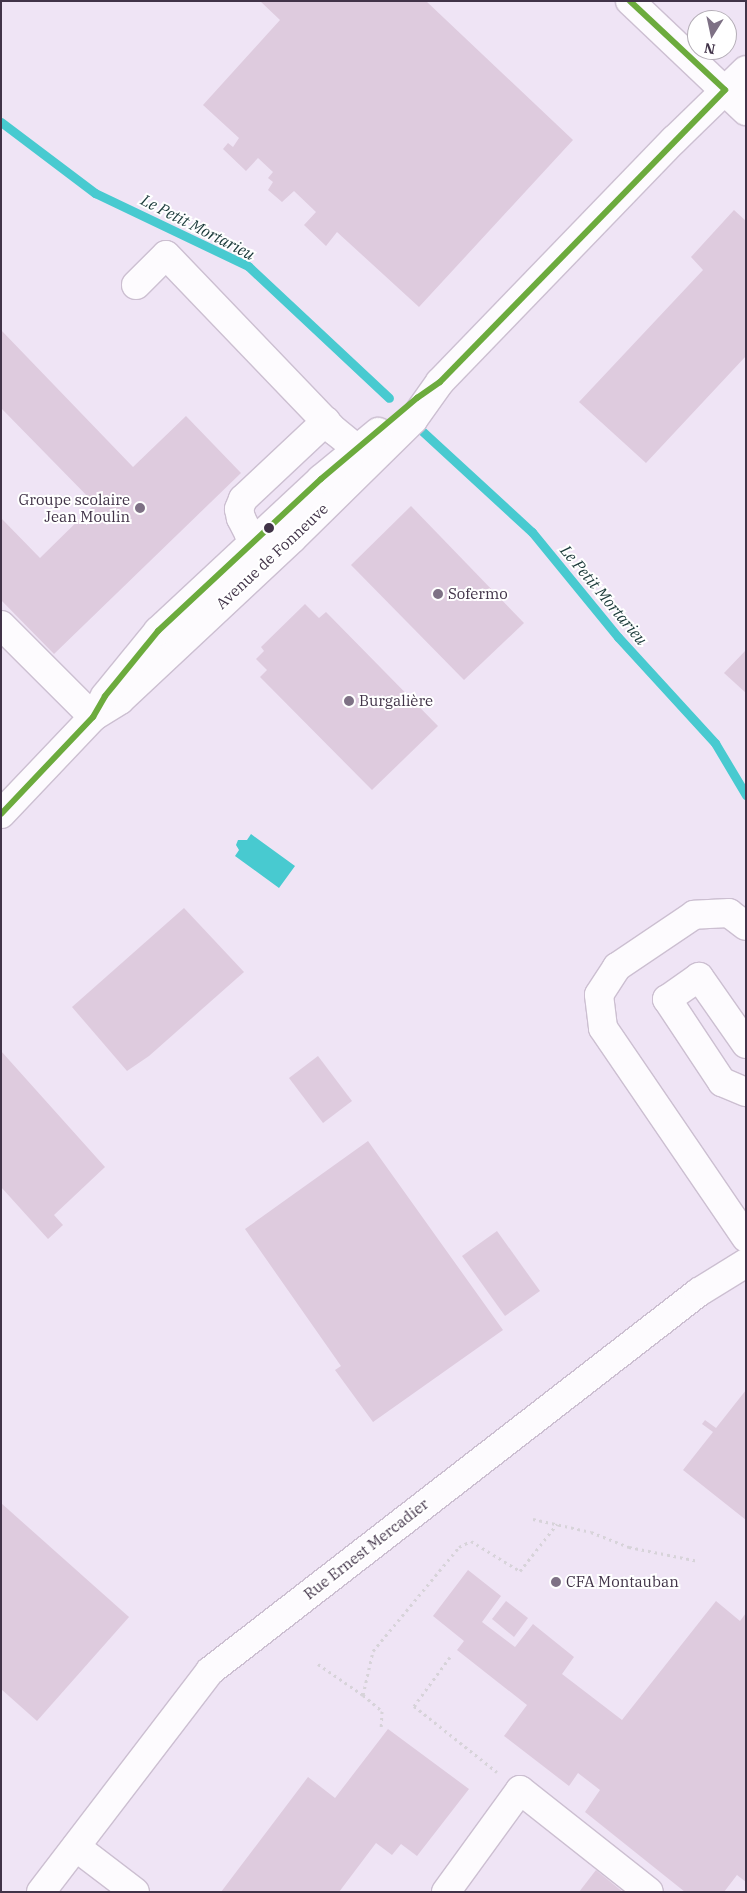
<!DOCTYPE html>
<html>
<head>
<meta charset="utf-8">
<style>
  body { margin:0 }
  #map { position:relative; width:747px; height:1893px; overflow:hidden; background:#efe4f5; font-family:"IBM Plex Serif",serif }
  div>[style] { position:absolute }
  [style*='--x'] { left:calc(var(--x)*1px); top:calc(var(--y)*1px); width:calc(var(--w)*1px); rotate:calc(var(--a)*1deg) }
  .water>* { inset:0; background:#48cad0 }
  .stream>* { height:9px; margin:-4.5px; padding:0 4.5px; transform-origin:4.5px; border-radius:4.5px; background:#48cad0 }
  .building>* { inset:0; background:#decbde }
  .path>* { height:3px; margin-top:-1.5px; transform-origin:0; background:repeating-linear-gradient(90deg,#d7d3d9 0 2.5px,transparent 0 6.5px) }
  .roads { filter:drop-shadow(1px 0 #ccbfd1) drop-shadow(-1px 0 #ccbfd1) drop-shadow(0 1px #ccbfd1) drop-shadow(0 -1px #ccbfd1) }
  .minor>* { height:28px; margin:-14px; padding:0 14px; transform-origin:14px; border-radius:14px; background:#fdfbfe }
  .bus-1>* { height:6px; margin:-3px; padding:0 3px; transform-origin:3px; border-radius:3px; background:#6cab3d }
  .dots>* { width:14px; height:14px; translate:-50% -50%; box-sizing:border-box; border:2px solid #fff; border-radius:50% }
  span { translate:-50% -50%; white-space:nowrap; text-align:center; line-height:1.15; -webkit-text-stroke:4px #fff; paint-order:stroke }
  .poi-label { font-size:15px; color:#413348 }
  .right { translate:-100% -50%; text-align:right }
  .left { translate:0 -50%; text-align:left }
  .street-label { font-size:15px; color:#413348 }
  .water-label { font-size:16px; color:#1a3939; font-style:italic }
  .frame { position:absolute; inset:0; border:2px solid #413348; pointer-events:none }
  .north { position:absolute; left:687px; top:10px; width:50px; height:50px; box-sizing:border-box; background:#fff; border:1px solid #b3adb6; border-radius:50%; rotate:190deg; font-size:14px; font-weight:700; line-height:20px; text-align:center; color:#413348 }
  .north::after { content:''; display:block; margin:auto; width:18px; height:22px; background:#7e7185; clip-path:polygon(50% 0,100% 100%,50% 72%,0 100%) }
</style>
</head>
<body>
<div id="map">
  <div class="water">
    <div style="clip-path:polygon(251px 834px,295px 866px,279px 888px,235px 856px,239px 850px,236px 845px,238px 840px,247px 840px)"></div>
  </div>
  <div class="stream">
    <div style="--x:1;--y:122;--w:118;--a:37.1"></div>
    <div style="--x:95;--y:193;--w:170;--a:25.5"></div>
    <div style="--x:248;--y:266;--w:193;--a:43.1"></div>
    <div style="--x:421;--y:430;--w:151;--a:42.6"></div>
    <div style="--x:532;--y:532;--w:136;--a:50.7"></div>
    <div style="--x:618;--y:637;--w:144;--a:47.5"></div>
    <div style="--x:715;--y:743;--w:61;--a:59.2"></div>
  </div>
  <div class="building">
    <div style="clip-path:polygon(260px 1px,426px 1px,573px 140px,419px 307px,337px 232px,326px 246px,304px 225px,316px 212px,294px 191px,282px 202px,268px 190px,273px 182px,268px 178px,273px 172px,258px 158px,246px 171px,223px 149px,228px 143px,233px 147px,239px 138px,203px 105px,280px 20px)"></div>
    <div style="clip-path:polygon(734px 210px,746px 221px,746px 356px,646px 463px,579px 402px,703px 270px,691px 257px)"></div>
    <div style="clip-path:polygon(1px 330px,133px 467px,186px 416px,241px 473px,54px 654px,1px 600px,1px 518px,40px 558px,95px 504px,1px 408px)"></div>
    <div style="clip-path:polygon(411px 506px,524px 623px,464px 680px,351px 565px)"></div>
    <div style="clip-path:polygon(305px 604px,319px 618px,326px 612px,438px 726px,372px 790px,260px 677px,267px 670px,256px 659px,264px 651px,261px 647px)"></div>
    <div style="clip-path:polygon(746px 650px,746px 693px,724px 673px)"></div>
    <div style="clip-path:polygon(184px 908px,244px 972px,149px 1056px,127px 1071px,72px 1007px)"></div>
    <div style="clip-path:polygon(1px 1051px,105px 1167px,54px 1215px,63px 1225px,48px 1239px,1px 1187px)"></div>
    <div style="clip-path:polygon(318px 1056px,352px 1101px,323px 1123px,289px 1078px)"></div>
    <div style="clip-path:polygon(368px 1141px,503px 1330px,373px 1422px,335px 1370px,341px 1366px,245px 1229px)"></div>
    <div style="clip-path:polygon(497px 1231px,540px 1291px,505px 1316px,462px 1256px)"></div>
    <div style="clip-path:polygon(746px 1390px,746px 1520px,683px 1470px,713px 1432px,702px 1424px,705px 1420px,716px 1428px)"></div>
    <div style="clip-path:polygon(1px 1503px,129px 1617px,37px 1721px,1px 1689px)"></div>
    <div style="clip-path:polygon(468px 1570px,501px 1596px,482px 1622px,515px 1647px,533px 1624px,574px 1657px,562px 1674px,622px 1720px,716px 1601px,740px 1621px,746px 1613px,746px 1882px,737px 1875px,724px 1892px,685px 1892px,585px 1812px,600px 1790px,578px 1773px,569px 1786px,504px 1736px,527px 1705px,457px 1650px,464px 1641px,433px 1616px)"></div>
    <div style="clip-path:polygon(506px 1601px,528px 1618px,514px 1637px,492px 1619px)"></div>
    <div style="clip-path:polygon(388px 1729px,469px 1789px,417px 1856px,401px 1844px,392px 1855px,376px 1843px,339px 1892px,221px 1892px,308px 1777px,335px 1798px)"></div>
    <div style="clip-path:polygon(596px 1870px,623px 1892px,579px 1892px)"></div>
  </div>
  <div class="path">
    <div style="--x:533;--y:1519;--w:59;--a:12.6"></div>
    <div style="--x:591;--y:1532;--w:41;--a:21.5"></div>
    <div style="--x:629;--y:1547;--w:71;--a:11.3"></div>
    <div style="--x:450;--y:1657;--w:61;--a:126.3"></div>
    <div style="--x:414;--y:1706;--w:106;--a:38.5"></div>
    <div style="--x:318;--y:1664;--w:55;--a:34.6"></div>
    <div style="--x:363;--y:1695;--w:45;--a:-77.2"></div>
    <div style="--x:373;--y:1651;--w:135;--a:-50.4"></div>
    <div style="--x:459;--y:1547;--w:13;--a:-27"></div>
    <div style="--x:471;--y:1541;--w:57;--a:31.5"></div>
    <div style="--x:520;--y:1571;--w:60;--a:-51.8"></div>
    <div style="--x:363;--y:1695;--w:25;--a:40"></div>
    <div style="--x:382;--y:1711;--w:19;--a:93"></div>
  </div>
  <div class="roads">
    <div class="minor">
      <div style="--x:630;--y:1;--w:160;--a:43.5"></div>
      <div style="--x:136;--y:285;--w:42;--a:-45"></div>
      <div style="--x:166;--y:255;--w:244;--a:46.2"></div>
      <div style="--x:335;--y:431;--w:28;--a:39"></div>
      <div style="--x:246;--y:555;--w:18;--a:-61"></div>
      <div style="--x:255;--y:539;--w:8;--a:-140"></div>
      <div style="--x:249;--y:534;--w:18;--a:-117"></div>
      <div style="--x:241;--y:518;--w:9;--a:-103"></div>
      <div style="--x:239;--y:509;--w:11;--a:-68"></div>
      <div style="--x:243;--y:499;--w:114;--a:-43.2"></div>
      <div style="--x:1;--y:625;--w:130;--a:45"></div>
      <div style="--x:93;--y:717;--w:32;--a:-32"></div>
      <div style="--x:120;--y:700;--w:236;--a:-43.1"></div>
      <div style="--x:292;--y:539;--w:170;--a:-44.5"></div>
      <div style="--x:413;--y:420;--w:47;--a:-54.6"></div>
      <div style="--x:440;--y:382;--w:337;--a:-46"></div>
      <div style="--x:674;--y:140;--w:100;--a:-44.2"></div>
      <div style="--x:1;--y:814;--w:134;--a:-46.5"></div>
      <div style="--x:93;--y:717;--w:24;--a:-60"></div>
      <div style="--x:105;--y:696;--w:84;--a:-50.8"></div>
      <div style="--x:158;--y:631;--w:223;--a:-43"></div>
      <div style="--x:321;--y:479;--w:74;--a:-39.5"></div>
      <div style="--x:746;--y:926;--w:21;--a:-143"></div>
      <div style="--x:729;--y:913;--w:35;--a:177"></div>
      <div style="--x:694;--y:915;--w:93;--a:146"></div>
      <div style="--x:617;--y:967;--w:33;--a:123"></div>
      <div style="--x:599;--y:995;--w:33;--a:83"></div>
      <div style="--x:603;--y:1028;--w:254;--a:55.7"></div>
      <div style="--x:746;--y:1044;--w:82;--a:-125"></div>
      <div style="--x:699;--y:977;--w:39;--a:145"></div>
      <div style="--x:667;--y:999;--w:100;--a:56.5"></div>
      <div style="--x:722;--y:1082;--w:26;--a:23"></div>
      <div style="--x:76;--y:1847;--w:74;--a:37.3"></div>
      <div style="--x:41;--y:1892;--w:278;--a:-52.6"></div>
      <div style="--x:210;--y:1671;--w:619;--a:-37.78"></div>
      <div style="--x:699;--y:1292;--w:55;--a:-31.7"></div>
      <div style="--x:446;--y:1892;--w:126;--a:-54"></div>
      <div style="--x:520;--y:1790;--w:164;--a:38.3"></div>
    </div>
  </div>
  <div class="bus-1">
    <div style="--x:630;--y:1;--w:130;--a:43.1"></div>
    <div style="--x:1;--y:814;--w:134;--a:-46.5"></div>
    <div style="--x:93;--y:717;--w:24;--a:-60"></div>
    <div style="--x:105;--y:696;--w:84;--a:-50.8"></div>
    <div style="--x:158;--y:631;--w:223;--a:-43"></div>
    <div style="--x:321;--y:479;--w:126;--a:-40.2"></div>
    <div style="--x:417;--y:398;--w:28;--a:-35"></div>
    <div style="--x:440;--y:382;--w:408;--a:-45.7"></div>
  </div>
  <div class="dots">
    <div style="left:140px;top:508px;background:#7e7185"></div>
    <div style="left:269px;top:528px;background:#413348"></div>
    <div style="left:438px;top:594px;background:#7e7185"></div>
    <div style="left:349px;top:701px;background:#7e7185"></div>
    <div style="left:556px;top:1582px;background:#7e7185"></div>
  </div>
  <div class="poi-label">
    <span class="right" style="left:130px;top:508px">Groupe scolaire<br>Jean Moulin</span>
    <span class="left" style="left:448px;top:594px">Sofermo</span>
    <span class="left" style="left:359px;top:701px">Burgalière</span>
    <span class="left" style="left:566px;top:1582px">CFA Montauban</span>
  </div>
  <div class="street-label">
    <span style="left:272px;top:556px;rotate:-43deg">Avenue de Fonneuve</span>
    <span style="left:366px;top:1549px;rotate:-38deg">Rue Ernest Mercadier</span>
  </div>
  <div class="water-label">
    <span style="left:198px;top:227px;rotate:27deg">Le Petit Mortarieu</span>
    <span style="left:604px;top:595px;rotate:50deg">Le Petit Mortarieu</span>
  </div>
  <div class="frame"></div>
  <div class="north">N</div>
</div>
</body>
</html>
